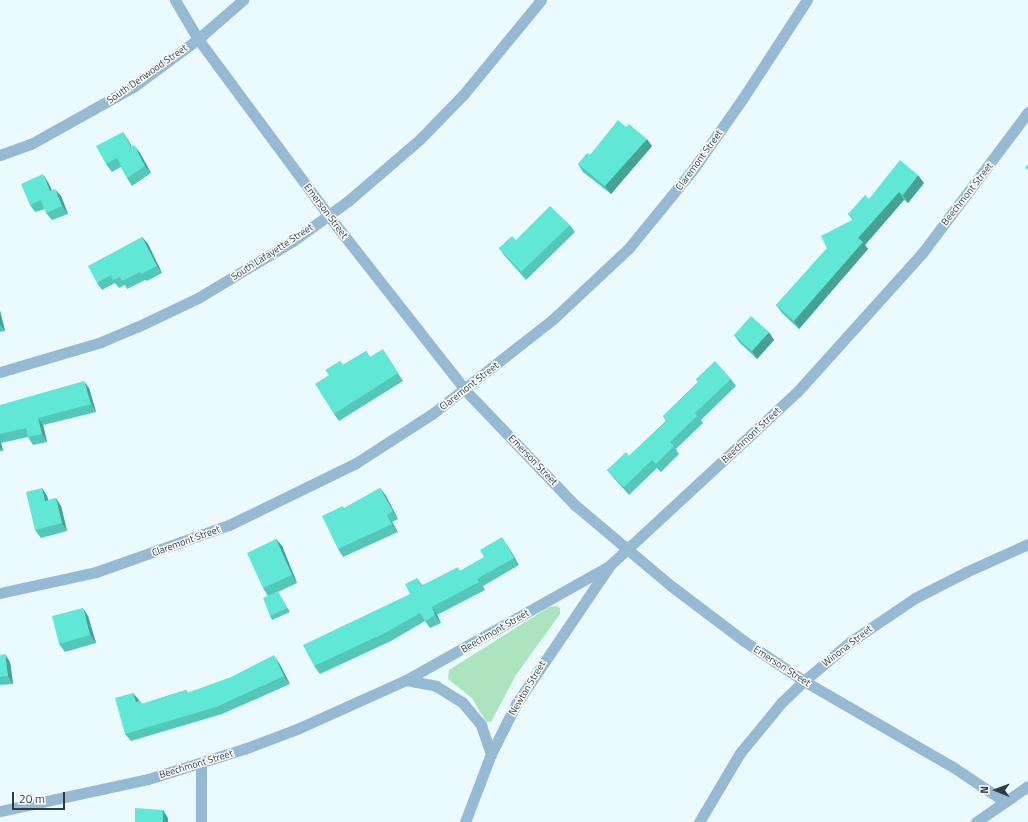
<!DOCTYPE html>
<html>
<head>
<meta charset="utf-8">
<style>
  body { margin:0 }
  #map { position:relative; width:1028px; height:822px; overflow:hidden; background:#eafafd; font-family:"Titillium Web",sans-serif }
  div>[style] { position:absolute }
  [style*='--x'] { left:calc(var(--x)*1px); top:calc(var(--y)*1px); width:calc(var(--w)*1px); rotate:calc(var(--a)*1deg) }
  .green>* { inset:0; background:#ace4bf }
  .minor>* { height:11px; margin:-5.5px; padding:0 5.5px; transform-origin:5.5px; border-radius:5.5px; background:#96bad4 }
  .wall>* { inset:0; background:#53c7b8 }
  .shaded-wall>* { inset:0; background:#44a296 }
  .building>* { inset:0; background:#61e7d6 }
  span { translate:-50% -50%; white-space:nowrap; text-align:center; line-height:1.15; -webkit-text-stroke:3px #fff; paint-order:stroke }
  .street-label { font-size:10px; color:#2d3d41 }
  .north { position:absolute; left:976px; top:770px; width:40px; height:40px; -webkit-text-stroke:3px #fff; paint-order:stroke; rotate:271deg; font-size:11px; font-weight:700; line-height:16px; text-align:center; color:#2d3d41 }
  .north::after { content:''; display:block; margin:auto; width:14px; height:18px; background:#2d3d41; clip-path:polygon(50% 0,100% 100%,50% 72%,0 100%) }
  .scale { position:absolute; left:12px; top:792px; width:53px; height:18px; box-sizing:border-box; border:2px solid #2d3d41; border-top:0; padding-left:5px; font-size:12px; line-height:14px; white-space:nowrap; color:#2d3d41; -webkit-text-stroke:3px #fff; paint-order:stroke }
</style>
</head>
<body>
<div id="map">
  <div class="green">
    <div style="clip-path:polygon(556px 606px,560px 608px,560px 614px,516px 675px,491px 722px,486px 722px,472px 698px,448px 679px,449px 670px,549px 607px)"></div>
  </div>
  <div class="minor">
    <div style="--x:175;--y:0;--w:45;--a:59.5"></div>
    <div style="--x:198;--y:39;--w:219;--a:53.5"></div>
    <div style="--x:328;--y:215;--w:222;--a:51.9"></div>
    <div style="--x:465;--y:390;--w:159;--a:46.3"></div>
    <div style="--x:575;--y:505;--w:124;--a:40.1"></div>
    <div style="--x:670;--y:585;--w:93;--a:37.1"></div>
    <div style="--x:744;--y:641;--w:72;--a:33.7"></div>
    <div style="--x:804;--y:681;--w:172;--a:30"></div>
    <div style="--x:953;--y:767;--w:61;--a:33.7"></div>
    <div style="--x:0;--y:155;--w:33;--a:-20"></div>
    <div style="--x:31;--y:144;--w:117;--a:-29.2"></div>
    <div style="--x:133;--y:87;--w:81;--a:-36.4"></div>
    <div style="--x:198;--y:39;--w:60;--a:-40.9"></div>
    <div style="--x:0;--y:372;--w:105;--a:-16.5"></div>
    <div style="--x:101;--y:342;--w:39;--a:-23"></div>
    <div style="--x:137;--y:327;--w:68;--a:-25.4"></div>
    <div style="--x:198;--y:298;--w:111;--a:-31"></div>
    <div style="--x:293;--y:241;--w:68;--a:-36"></div>
    <div style="--x:348;--y:201;--w:95;--a:-40.7"></div>
    <div style="--x:420;--y:139;--w:62;--a:-45.7"></div>
    <div style="--x:463;--y:95;--w:123;--a:-50.6"></div>
    <div style="--x:0;--y:593;--w:98;--a:-12.3"></div>
    <div style="--x:96;--y:572;--w:141;--a:-19.5"></div>
    <div style="--x:229;--y:525;--w:141;--a:-26"></div>
    <div style="--x:356;--y:463;--w:90;--a:-32.8"></div>
    <div style="--x:432;--y:414;--w:152;--a:-38.1"></div>
    <div style="--x:552;--y:320;--w:104;--a:-43.1"></div>
    <div style="--x:628;--y:249;--w:104;--a:-50.8"></div>
    <div style="--x:694;--y:168;--w:85;--a:-55"></div>
    <div style="--x:743;--y:98;--w:117;--a:-56.9"></div>
    <div style="--x:406;--y:680;--w:31;--a:11"></div>
    <div style="--x:436;--y:686;--w:31;--a:32"></div>
    <div style="--x:462;--y:702;--w:30;--a:50"></div>
    <div style="--x:481;--y:725;--w:31;--a:71"></div>
    <div style="--x:201;--y:763;--w:59;--a:90"></div>
    <div style="--x:0;--y:811;--w:151;--a:-12.2"></div>
    <div style="--x:148;--y:779;--w:101;--a:-17.4"></div>
    <div style="--x:244;--y:749;--w:57;--a:-20.7"></div>
    <div style="--x:297;--y:729;--w:120;--a:-24.2"></div>
    <div style="--x:406;--y:680;--w:233;--a:-29.3"></div>
    <div style="--x:609;--y:566;--w:256;--a:-42.8"></div>
    <div style="--x:797;--y:392;--w:188;--a:-48"></div>
    <div style="--x:923;--y:252;--w:175;--a:-53.1"></div>
    <div style="--x:465;--y:822;--w:73;--a:-69.1"></div>
    <div style="--x:491;--y:754;--w:56;--a:-63.4"></div>
    <div style="--x:516;--y:704;--w:164;--a:-55.9"></div>
    <div style="--x:699;--y:822;--w:80;--a:-59.3"></div>
    <div style="--x:740;--y:753;--w:65;--a:-50.6"></div>
    <div style="--x:781;--y:703;--w:32;--a:-44"></div>
    <div style="--x:804;--y:681;--w:60;--a:-40.3"></div>
    <div style="--x:850;--y:642;--w:78;--a:-34.1"></div>
    <div style="--x:915;--y:598;--w:57;--a:-27"></div>
    <div style="--x:966;--y:572;--w:68;--a:-24.3"></div>
    <div style="--x:976;--y:822;--w:63;--a:-34.7"></div>
  </div>
  <div class="wall">
    <div style="clip-path:polygon(626px 127px,652px 146px,611px 194px,583px 172px,578px 164px)"></div>
    <div style="clip-path:polygon(123px 132px,128px 140px,132px 147px,140px 153px,151px 173px,132px 186px,127px 178px,121px 167px,112px 172px,106px 164px)"></div>
    <div style="clip-path:polygon(48px 182px,52px 190px,61px 196px,68px 214px,52px 220px,46px 213px,45px 209px,35px 212px,30px 205px)"></div>
    <div style="clip-path:polygon(924px 183px,908px 203px,904px 200px,865px 245px,868px 249px,799px 329px,782px 313px,776px 305px,853px 220px,848px 214px,869px 199px)"></div>
    <div style="clip-path:polygon(570px 225px,575px 232px,526px 280px,504px 255px,499px 248px,516px 240px)"></div>
    <div style="clip-path:polygon(142px 237px,148px 244px,162px 273px,147px 281px,145px 280px,127px 289px,125px 285px,119px 288px,115px 283px,102px 290px,97px 283px)"></div>
    <div style="clip-path:polygon(0 311px,5px 331px,0 332px)"></div>
    <div style="clip-path:polygon(734px 335px,774px 340px,757px 359px,740px 343px)"></div>
    <div style="clip-path:polygon(366px 351px,370px 357px,388px 357px,403px 381px,339px 421px,334px 414px,329px 375px,340px 361px,343px 365px)"></div>
    <div style="clip-path:polygon(696px 379px,731px 379px,736px 386px,701px 420px,703px 423px,676px 449px,679px 454px,661px 472px,657px 468px,629px 495px,613px 477px,607px 470px,629px 456px,666px 421px,663px 416px,698px 382px)"></div>
    <div style="clip-path:polygon(89px 388px,96px 412px,43px 425px,47px 442px,33px 445px,28px 437px,1px 443px,3px 451px,0 451px,0 405px)"></div>
    <div style="clip-path:polygon(42px 488px,47px 496px,48px 500px,56px 498px,61px 506px,67px 531px,41px 538px,35px 530px)"></div>
    <div style="clip-path:polygon(380px 488px,386px 496px,398px 519px,392px 522px,398px 532px,343px 557px,338px 549px,345px 508px)"></div>
    <div style="clip-path:polygon(276px 539px,282px 546px,297px 583px,278px 592px,290px 612px,272px 620px,270px 616px,268px 596px,263px 588px)"></div>
    <div style="clip-path:polygon(507px 545px,519px 565px,483px 586px,485px 590px,437px 615px,441px 623px,430px 628px,425px 621px,391px 641px,320px 674px,314px 666px,410px 594px,417px 578px,422px 585px,460px 571px)"></div>
    <div style="clip-path:polygon(88px 616px,96px 643px,65px 652px,59px 644px)"></div>
    <div style="clip-path:polygon(0 655px,10px 662px,13px 684px,0 685px)"></div>
    <div style="clip-path:polygon(279px 663px,290px 684px,222px 714px,131px 741px,125px 734px,133px 693px,139px 702px,140px 701px,142px 704px,186px 690px,188px 693px)"></div>
  </div>
  <div class="shaded-wall">
    <div style="clip-path:polygon(123px 132px,128px 140px,136px 155px,131px 147px)"></div>
    <div style="clip-path:polygon(647px 139px,652px 146px,611px 194px,605px 186px)"></div>
    <div style="clip-path:polygon(134px 145px,140px 153px,151px 173px,145px 166px)"></div>
    <div style="clip-path:polygon(43px 174px,48px 182px,55px 199px,50px 191px)"></div>
    <div style="clip-path:polygon(918px 175px,924px 183px,908px 203px,903px 195px)"></div>
    <div style="clip-path:polygon(55px 189px,61px 196px,68px 214px,62px 206px)"></div>
    <div style="clip-path:polygon(899px 192px,904px 200px,865px 245px,868px 249px,799px 329px,794px 321px,858px 238px)"></div>
    <div style="clip-path:polygon(142px 237px,148px 244px,162px 273px,157px 266px)"></div>
    <div style="clip-path:polygon(0 311px,5px 331px,0 324px)"></div>
    <div style="clip-path:polygon(769px 332px,774px 340px,757px 359px,752px 351px)"></div>
    <div style="clip-path:polygon(84px 381px,89px 388px,96px 412px,91px 404px)"></div>
    <div style="clip-path:polygon(38px 418px,43px 425px,47px 442px,42px 434px)"></div>
    <div style="clip-path:polygon(0 441px,1px 443px,3px 451px,0 447px)"></div>
    <div style="clip-path:polygon(42px 488px,47px 496px,50px 508px,45px 501px)"></div>
    <div style="clip-path:polygon(380px 488px,386px 496px,398px 519px,393px 511px)"></div>
    <div style="clip-path:polygon(56px 498px,61px 506px,67px 531px,62px 523px)"></div>
    <div style="clip-path:polygon(387px 515px,392px 522px,398px 532px,392px 524px)"></div>
    <div style="clip-path:polygon(502px 537px,507px 545px,519px 565px,514px 558px)"></div>
    <div style="clip-path:polygon(276px 539px,282px 546px,297px 583px,292px 575px)"></div>
    <div style="clip-path:polygon(432px 607px,437px 615px,441px 623px,435px 615px)"></div>
    <div style="clip-path:polygon(83px 608px,88px 616px,96px 643px,90px 635px)"></div>
    <div style="clip-path:polygon(5px 654px,10px 662px,13px 684px,8px 676px)"></div>
    <div style="clip-path:polygon(274px 655px,279px 663px,290px 684px,284px 676px)"></div>
    <div style="clip-path:polygon(133px 693px,139px 700px,142px 710px,136px 702px)"></div>
    <div style="clip-path:polygon(163px 810px,168px 818px,168px 822px,163px 822px)"></div>
  </div>
  <div class="building">
    <div style="clip-path:polygon(618px 120px,626px 127px,629px 124px,647px 139px,605px 186px,578px 164px,587px 153px,590px 155px)"></div>
    <div style="clip-path:polygon(123px 132px,131px 147px,134px 145px,145px 166px,127px 178px,117px 158px,106px 164px,96px 146px)"></div>
    <div style="clip-path:polygon(900px 160px,918px 175px,903px 195px,899px 192px,858px 238px,863px 242px,794px 321px,776px 305px,827px 248px,821px 236px,854px 219px,848px 214px,865px 195px,869px 199px)"></div>
    <div style="clip-path:polygon(1028px 164px,1028px 170px,1025px 168px)"></div>
    <div style="clip-path:polygon(43px 174px,50px 191px,55px 189px,62px 206px,46px 213px,41px 200px,30px 205px,21px 184px)"></div>
    <div style="clip-path:polygon(550px 206px,570px 225px,521px 272px,499px 248px,512px 236px,516px 240px)"></div>
    <div style="clip-path:polygon(142px 237px,157px 266px,141px 274px,140px 272px,122px 281px,120px 277px,113px 280px,111px 275px,97px 283px,88px 266px)"></div>
    <div style="clip-path:polygon(751px 316px,769px 332px,752px 351px,734px 335px)"></div>
    <div style="clip-path:polygon(383px 349px,398px 373px,334px 414px,315px 384px,329px 375px,325px 370px,340px 361px,343px 365px,366px 351px,370px 357px)"></div>
    <div style="clip-path:polygon(715px 361px,731px 379px,695px 413px,697px 416px,670px 442px,674px 446px,656px 464px,652px 460px,624px 487px,607px 470px,626px 452px,629px 456px,667px 421px,663px 416px,699px 382px,696px 379px)"></div>
    <div style="clip-path:polygon(84px 381px,91px 404px,38px 418px,42px 434px,28px 437px,26px 428px,0 434px,0 405px)"></div>
    <div style="clip-path:polygon(42px 488px,45px 501px,56px 498px,62px 523px,35px 530px,26px 492px)"></div>
    <div style="clip-path:polygon(380px 488px,393px 511px,387px 515px,392px 524px,338px 549px,322px 516px,343px 506px,344px 508px)"></div>
    <div style="clip-path:polygon(502px 537px,514px 558px,477px 579px,479px 582px,432px 607px,435px 615px,425px 621px,420px 613px,385px 633px,314px 666px,303px 645px,410px 594px,405px 584px,417px 578px,421px 586px,458px 567px,460px 571px,484px 557px,480px 550px)"></div>
    <div style="clip-path:polygon(276px 539px,292px 575px,263px 588px,247px 553px)"></div>
    <div style="clip-path:polygon(278px 591px,287px 608px,270px 616px,263px 598px)"></div>
    <div style="clip-path:polygon(83px 608px,90px 635px,59px 644px,52px 616px)"></div>
    <div style="clip-path:polygon(5px 654px,8px 676px,0 677px,0 655px)"></div>
    <div style="clip-path:polygon(274px 655px,284px 676px,216px 707px,125px 734px,115px 698px,133px 693px,136px 702px,140px 701px,141px 704px,186px 690px,187px 693px,231px 677px)"></div>
    <div style="clip-path:polygon(135px 808px,163px 810px,163px 822px,135px 822px)"></div>
  </div>
  <div class="street-label">
    <span style="left:147px;top:74px;rotate:-35deg">South Denwood Street</span>
    <span style="left:699px;top:160px;rotate:-54deg">Claremont Street</span>
    <span style="left:967px;top:194px;rotate:-52deg">Beechmont Street</span>
    <span style="left:326px;top:211px;rotate:53deg">Emerson Street</span>
    <span style="left:272px;top:252px;rotate:-33deg">South Lafayette Street</span>
    <span style="left:469px;top:386px;rotate:-38deg">Claremont Street</span>
    <span style="left:751px;top:435px;rotate:-43deg">Beechmont Street</span>
    <span style="left:533px;top:460px;rotate:46deg">Emerson Street</span>
    <span style="left:186px;top:541px;rotate:-20deg">Claremont Street</span>
    <span style="left:495px;top:631px;rotate:-30deg">Beechmont Street</span>
    <span style="left:847px;top:646px;rotate:-38deg">Winona Street</span>
    <span style="left:782px;top:666px;rotate:33deg">Emerson Street</span>
    <span style="left:527px;top:688px;rotate:-59deg">Newton Street</span>
    <span style="left:196px;top:764px;rotate:-17deg">Beechmont Street</span>
  </div>
  <div class="north">N</div>
  <div class="scale">20 m</div>
</div>
</body>
</html>
